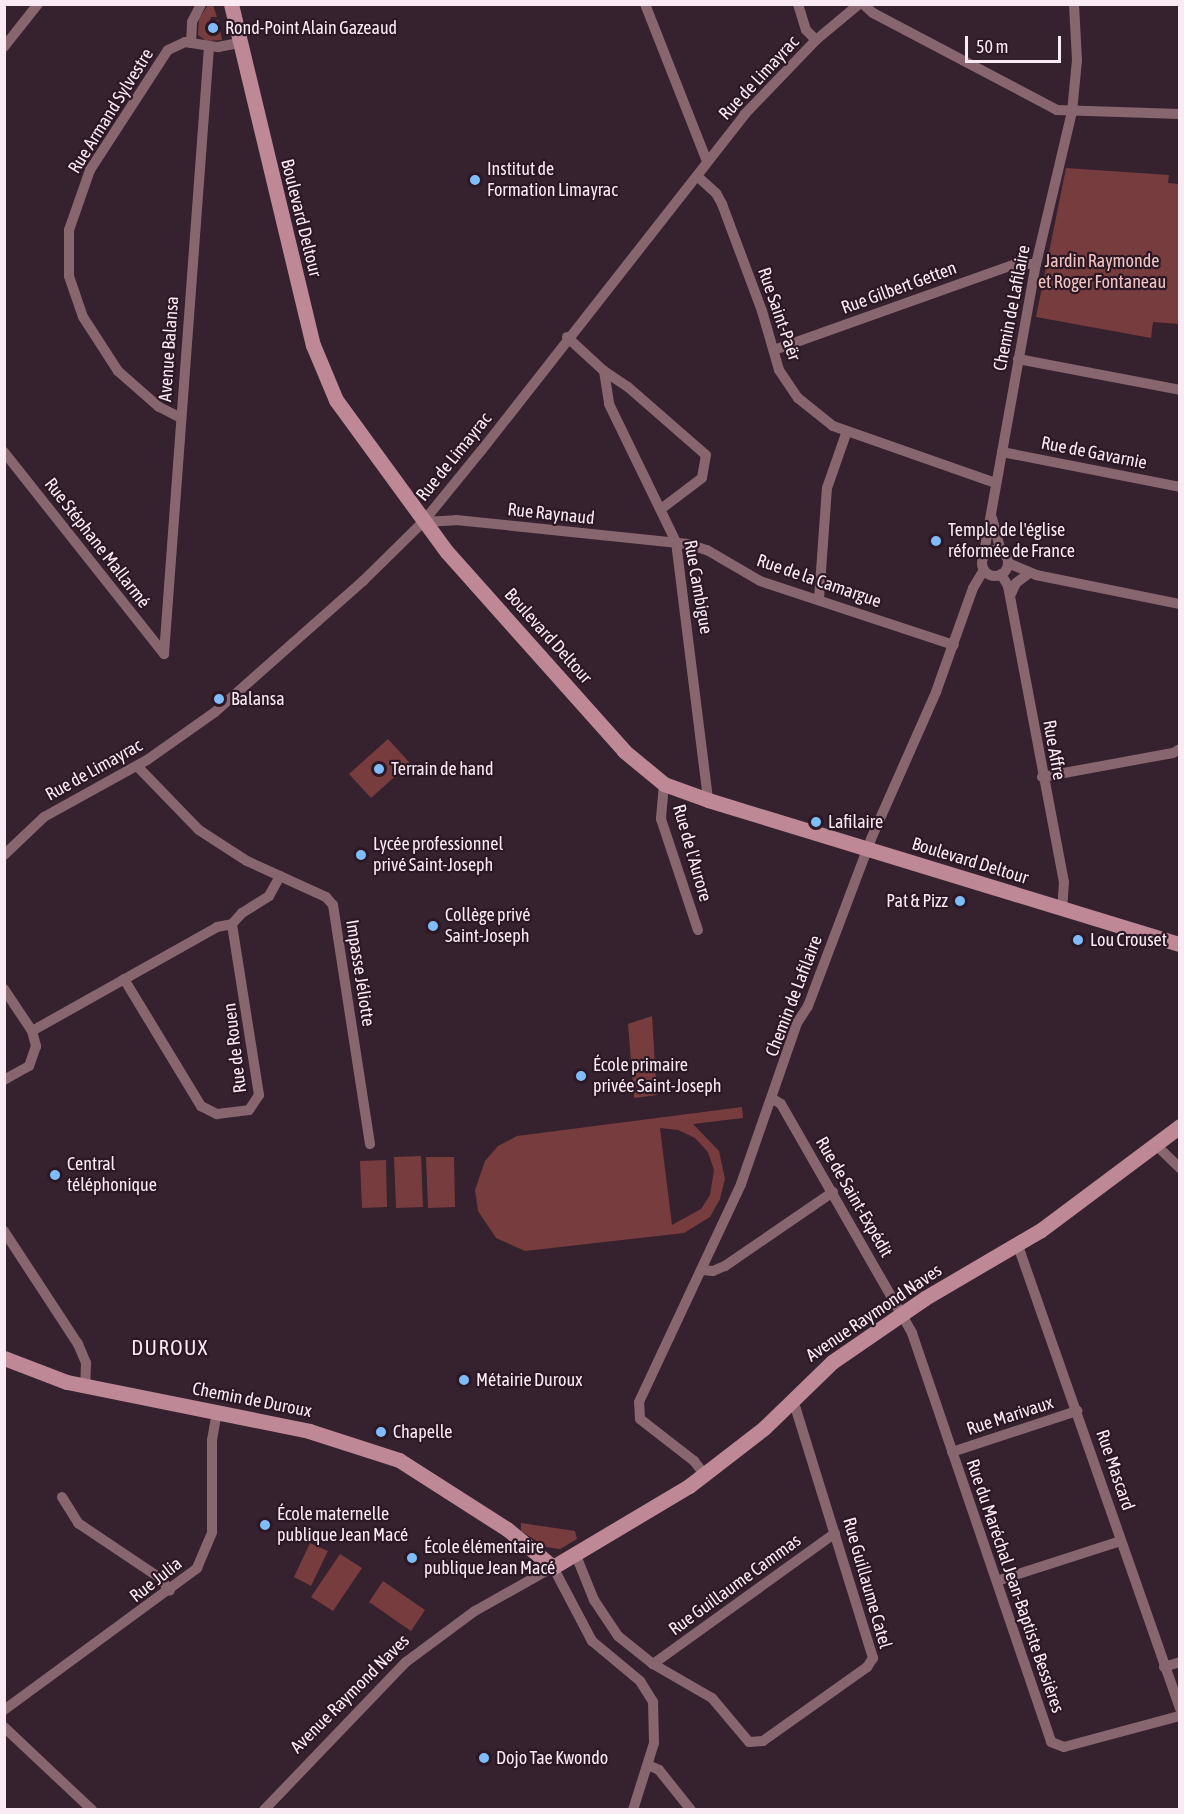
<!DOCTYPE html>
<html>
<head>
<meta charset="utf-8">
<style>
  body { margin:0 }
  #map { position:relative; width:1184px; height:1814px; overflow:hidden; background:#36212e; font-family:"Asap Condensed",sans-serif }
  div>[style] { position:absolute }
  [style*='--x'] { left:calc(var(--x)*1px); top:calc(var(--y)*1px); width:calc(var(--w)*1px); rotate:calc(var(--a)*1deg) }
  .green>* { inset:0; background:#773c3d }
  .street>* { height:10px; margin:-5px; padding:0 5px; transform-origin:5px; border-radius:5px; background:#88666f }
  .street>.ring { margin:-5px; padding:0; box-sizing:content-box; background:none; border:10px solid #88666f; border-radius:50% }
  .secondary>* { height:15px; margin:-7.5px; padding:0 7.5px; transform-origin:7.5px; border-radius:7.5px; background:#be8897 }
  .dots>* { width:16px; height:16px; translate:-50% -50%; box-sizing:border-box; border:3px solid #2c1824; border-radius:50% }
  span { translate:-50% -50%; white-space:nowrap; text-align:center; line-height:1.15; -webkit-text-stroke:4.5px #2c1824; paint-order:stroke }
  .poi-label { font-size:18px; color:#f9eaf3 }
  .left { translate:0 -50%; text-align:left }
  .right { translate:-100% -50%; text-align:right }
  .street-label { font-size:18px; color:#f9eaf3 }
  .park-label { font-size:18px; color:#f2c5c3 }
  .quarter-label { font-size:21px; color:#f9eaf3; letter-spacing:1.5px }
  .frame { position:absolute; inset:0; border:6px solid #f9eaf3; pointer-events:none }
  .scale { position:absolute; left:965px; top:36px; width:96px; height:27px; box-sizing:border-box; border:3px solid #f9eaf3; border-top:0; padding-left:8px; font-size:18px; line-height:21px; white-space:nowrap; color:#f9eaf3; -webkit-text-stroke:4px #2c1824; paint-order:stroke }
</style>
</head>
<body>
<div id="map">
  <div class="green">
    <div style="clip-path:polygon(208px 5px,213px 5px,217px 17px,211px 17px,210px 22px,218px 20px,222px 40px,206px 41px,198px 35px,199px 19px)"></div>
    <div style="clip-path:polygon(1066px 168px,1169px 175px,1168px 183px,1179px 184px,1179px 324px,1153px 322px,1151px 338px,1036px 317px)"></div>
    <div style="clip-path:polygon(388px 739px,410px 763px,371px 798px,349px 774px)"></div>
    <div style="clip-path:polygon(652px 1016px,657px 1095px,634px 1098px,628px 1024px)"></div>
    <div style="clip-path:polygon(evenodd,742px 1107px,743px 1118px,693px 1124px,719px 1151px,725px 1179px,720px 1199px,710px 1217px,684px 1233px,525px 1251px,496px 1238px,478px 1211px,475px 1190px,485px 1161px,498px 1146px,517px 1136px,742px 1107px,660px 1128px,678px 1130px,695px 1138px,708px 1152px,714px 1170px,710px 1195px,701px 1209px,672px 1225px,660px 1128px)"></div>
    <div style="clip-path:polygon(421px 1156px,423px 1207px,396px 1208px,394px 1157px)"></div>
    <div style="clip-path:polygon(454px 1157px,455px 1207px,428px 1208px,426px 1157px)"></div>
    <div style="clip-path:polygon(386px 1160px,387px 1207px,362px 1208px,360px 1161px)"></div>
    <div style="clip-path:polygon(521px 1523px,575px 1531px,577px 1539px,560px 1549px,546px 1547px,521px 1531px)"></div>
    <div style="clip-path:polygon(310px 1543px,328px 1551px,311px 1586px,294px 1577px)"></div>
    <div style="clip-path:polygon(340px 1554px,362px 1568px,333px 1611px,311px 1597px)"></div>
    <div style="clip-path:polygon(383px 1581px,425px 1610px,411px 1631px,369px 1602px)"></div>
  </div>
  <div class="street">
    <div style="--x:645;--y:4;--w:169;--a:68.5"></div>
    <div style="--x:798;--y:4;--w:27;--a:73"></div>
    <div style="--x:806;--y:30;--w:14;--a:45"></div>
    <div style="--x:863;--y:4;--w:13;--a:42"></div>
    <div style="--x:873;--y:13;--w:208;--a:27.8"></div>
    <div style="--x:1057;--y:110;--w:123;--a:1.9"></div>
    <div style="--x:191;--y:43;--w:21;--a:-87"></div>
    <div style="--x:192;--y:22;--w:20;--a:-63"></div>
    <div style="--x:4;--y:47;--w:55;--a:-51.7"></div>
    <div style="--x:697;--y:176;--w:25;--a:42"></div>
    <div style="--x:716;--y:193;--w:13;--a:61"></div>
    <div style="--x:722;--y:204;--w:114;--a:69.5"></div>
    <div style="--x:762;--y:311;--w:61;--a:73.9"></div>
    <div style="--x:779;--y:370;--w:34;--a:56"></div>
    <div style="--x:798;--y:398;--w:45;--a:38.7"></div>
    <div style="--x:833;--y:426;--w:173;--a:19.3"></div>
    <div style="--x:567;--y:337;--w:50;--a:42.6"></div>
    <div style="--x:604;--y:371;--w:33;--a:81"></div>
    <div style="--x:609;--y:404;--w:153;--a:64.1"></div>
    <div style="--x:676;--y:542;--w:260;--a:82.9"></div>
    <div style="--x:774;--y:350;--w:256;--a:-19.6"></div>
    <div style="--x:1015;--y:264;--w:21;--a:0"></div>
    <div style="--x:1018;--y:359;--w:165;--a:10.8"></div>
    <div style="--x:604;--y:371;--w:29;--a:34"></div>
    <div style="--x:628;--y:387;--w:103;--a:41.1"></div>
    <div style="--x:706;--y:455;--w:23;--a:100"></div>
    <div style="--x:702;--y:478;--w:51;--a:142.9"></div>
    <div style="--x:181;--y:418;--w:25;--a:-153"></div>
    <div style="--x:159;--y:407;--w:55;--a:-138.7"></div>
    <div style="--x:118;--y:371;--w:64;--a:-122.9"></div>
    <div style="--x:83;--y:317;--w:43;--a:-108.9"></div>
    <div style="--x:69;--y:276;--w:46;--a:-90"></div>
    <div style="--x:69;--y:230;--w:64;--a:-70.7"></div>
    <div style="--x:90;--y:170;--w:143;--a:-57"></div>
    <div style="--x:168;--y:50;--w:19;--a:-25"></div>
    <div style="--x:185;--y:42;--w:33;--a:9"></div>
    <div style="--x:218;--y:47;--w:21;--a:-11"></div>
    <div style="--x:4;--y:452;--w:258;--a:51.6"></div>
    <div style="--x:1002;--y:452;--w:181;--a:11.1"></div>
    <div style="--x:992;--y:518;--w:34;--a:75"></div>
    <div style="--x:423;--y:522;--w:33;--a:-3"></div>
    <div style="--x:456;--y:520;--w:233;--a:5.9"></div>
    <div style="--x:688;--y:544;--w:20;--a:18"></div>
    <div style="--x:707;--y:550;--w:61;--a:30.3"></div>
    <div style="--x:760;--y:581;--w:204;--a:18.3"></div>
    <div class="ring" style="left:982px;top:550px;width:16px;height:16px"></div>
    <div style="--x:983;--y:558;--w:299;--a:-79.8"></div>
    <div style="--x:1036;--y:264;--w:156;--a:-76.7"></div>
    <div style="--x:1072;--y:112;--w:52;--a:-84.5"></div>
    <div style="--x:1077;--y:60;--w:56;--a:-93.1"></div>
    <div style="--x:1008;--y:563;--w:30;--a:23"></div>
    <div style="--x:1036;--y:575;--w:147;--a:11.4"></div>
    <div style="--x:1001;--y:574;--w:14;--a:60"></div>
    <div style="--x:1008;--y:586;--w:301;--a:79.3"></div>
    <div style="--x:1064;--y:882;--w:27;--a:94"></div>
    <div style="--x:1010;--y:596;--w:14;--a:-65"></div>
    <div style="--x:1016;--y:583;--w:15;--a:-37"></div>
    <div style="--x:819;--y:599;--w:111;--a:-85.9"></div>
    <div style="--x:827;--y:488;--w:60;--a:-70.7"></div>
    <div style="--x:164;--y:654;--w:609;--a:-85.76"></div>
    <div style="--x:137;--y:766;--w:89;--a:45.9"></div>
    <div style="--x:199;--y:830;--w:57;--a:32.9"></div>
    <div style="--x:247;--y:861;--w:87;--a:24.5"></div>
    <div style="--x:326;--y:897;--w:11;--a:49"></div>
    <div style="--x:333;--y:905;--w:242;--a:81.2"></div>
    <div style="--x:1042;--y:777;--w:133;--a:-10.4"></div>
    <div style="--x:1173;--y:753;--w:8;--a:-30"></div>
    <div style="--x:664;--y:784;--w:35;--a:95"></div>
    <div style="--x:661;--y:819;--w:117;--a:71.6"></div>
    <div style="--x:4;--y:855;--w:55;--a:-43.5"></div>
    <div style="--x:44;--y:817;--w:118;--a:-29"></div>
    <div style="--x:147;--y:760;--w:83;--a:-35.2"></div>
    <div style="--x:215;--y:712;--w:198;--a:-41.5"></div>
    <div style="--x:363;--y:581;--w:84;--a:-44.5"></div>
    <div style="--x:423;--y:522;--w:92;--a:-50.8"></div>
    <div style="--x:481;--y:451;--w:427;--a:-51.9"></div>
    <div style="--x:744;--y:115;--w:104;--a:-46.2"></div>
    <div style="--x:816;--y:40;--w:56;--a:-39.9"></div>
    <div style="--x:124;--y:979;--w:149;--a:58.8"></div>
    <div style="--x:201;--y:1106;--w:18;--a:27"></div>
    <div style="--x:217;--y:1114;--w:32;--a:-7"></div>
    <div style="--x:249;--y:1110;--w:18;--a:-56"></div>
    <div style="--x:259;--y:1095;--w:173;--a:-99"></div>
    <div style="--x:4;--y:989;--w:50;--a:56.3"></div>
    <div style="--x:32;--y:1031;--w:16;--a:75"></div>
    <div style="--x:36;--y:1046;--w:21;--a:109"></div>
    <div style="--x:29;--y:1066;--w:29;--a:151"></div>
    <div style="--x:32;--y:1031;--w:212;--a:-29.3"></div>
    <div style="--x:217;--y:927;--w:15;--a:-11"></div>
    <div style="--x:232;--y:924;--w:15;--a:-48"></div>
    <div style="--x:242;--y:913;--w:32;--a:-32"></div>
    <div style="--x:269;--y:896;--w:23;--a:-61"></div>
    <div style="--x:773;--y:1099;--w:9;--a:32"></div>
    <div style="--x:781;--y:1104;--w:264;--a:60.2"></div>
    <div style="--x:912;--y:1333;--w:432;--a:71.2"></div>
    <div style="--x:1051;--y:1742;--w:14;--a:21"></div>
    <div style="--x:1064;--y:1747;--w:120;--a:-15"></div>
    <div style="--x:1155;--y:1144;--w:35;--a:44"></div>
    <div style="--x:4;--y:1231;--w:135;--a:56.8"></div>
    <div style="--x:78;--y:1344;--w:21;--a:67"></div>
    <div style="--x:86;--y:1363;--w:23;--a:92"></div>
    <div style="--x:1017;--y:1243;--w:493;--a:70.7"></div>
    <div style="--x:702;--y:1270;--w:11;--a:5"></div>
    <div style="--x:713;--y:1271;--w:13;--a:-23"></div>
    <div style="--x:725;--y:1266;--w:131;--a:-34.4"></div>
    <div style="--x:952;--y:1452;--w:132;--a:-18.2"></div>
    <div style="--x:705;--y:1475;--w:18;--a:-128"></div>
    <div style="--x:694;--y:1461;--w:68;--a:-142.1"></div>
    <div style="--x:640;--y:1419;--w:17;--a:-93"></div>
    <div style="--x:639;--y:1402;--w:241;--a:-64.9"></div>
    <div style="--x:741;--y:1184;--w:170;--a:-70.8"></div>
    <div style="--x:797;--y:1023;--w:20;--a:-57"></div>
    <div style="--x:808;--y:1006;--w:178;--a:-69.3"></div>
    <div style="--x:871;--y:839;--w:161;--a:-66.1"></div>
    <div style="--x:936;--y:692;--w:110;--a:-70.4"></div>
    <div style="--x:973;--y:588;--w:21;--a:-59"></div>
    <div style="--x:62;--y:1497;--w:31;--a:58"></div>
    <div style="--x:78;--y:1523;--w:99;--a:33.9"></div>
    <div style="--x:160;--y:1578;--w:16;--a:52"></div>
    <div style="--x:575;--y:1553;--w:51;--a:68"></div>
    <div style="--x:594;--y:1600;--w:43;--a:56.3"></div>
    <div style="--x:618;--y:1636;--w:45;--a:38.7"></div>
    <div style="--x:653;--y:1664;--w:68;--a:30"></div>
    <div style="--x:712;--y:1698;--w:57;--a:49.9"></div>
    <div style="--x:749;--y:1742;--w:14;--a:-4"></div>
    <div style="--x:763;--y:1741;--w:128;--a:-35.4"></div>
    <div style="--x:867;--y:1667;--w:11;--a:-56"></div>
    <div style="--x:873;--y:1658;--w:261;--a:-107.2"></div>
    <div style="--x:796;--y:1409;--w:9;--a:-131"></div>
    <div style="--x:997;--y:1581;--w:130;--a:-17.9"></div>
    <div style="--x:653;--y:1664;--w:224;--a:-35.7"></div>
    <div style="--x:1164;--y:1667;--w:17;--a:-17"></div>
    <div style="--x:4;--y:1710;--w:240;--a:-36.3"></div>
    <div style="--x:197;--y:1568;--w:39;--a:-67"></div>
    <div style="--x:212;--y:1532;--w:92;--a:-90"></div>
    <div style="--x:212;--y:1440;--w:27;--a:-80"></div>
    <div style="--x:4;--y:1727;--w:121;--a:43.3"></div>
    <div style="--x:648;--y:1765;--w:12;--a:24"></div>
    <div style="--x:659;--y:1770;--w:51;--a:51.3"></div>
    <div style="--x:264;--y:1810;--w:205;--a:-46.2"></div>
    <div style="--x:406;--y:1662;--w:86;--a:-36.5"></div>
    <div style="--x:475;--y:1611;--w:90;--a:-29.4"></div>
    <div style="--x:553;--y:1567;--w:84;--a:62.2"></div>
    <div style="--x:592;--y:1641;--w:62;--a:39.8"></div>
    <div style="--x:640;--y:1681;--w:25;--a:58"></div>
    <div style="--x:653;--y:1702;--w:41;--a:88.6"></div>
    <div style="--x:654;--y:1743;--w:70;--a:107.4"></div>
  </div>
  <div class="secondary">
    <div style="--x:231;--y:4;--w:351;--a:76.5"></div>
    <div style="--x:313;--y:345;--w:60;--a:67.3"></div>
    <div style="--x:336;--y:400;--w:188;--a:53.9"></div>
    <div style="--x:447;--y:552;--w:266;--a:48.3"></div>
    <div style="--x:624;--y:751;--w:52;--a:39.5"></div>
    <div style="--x:664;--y:784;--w:47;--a:20"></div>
    <div style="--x:708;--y:800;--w:493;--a:17"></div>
    <div style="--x:4;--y:1358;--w:67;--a:20.9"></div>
    <div style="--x:67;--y:1382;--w:247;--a:11.4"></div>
    <div style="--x:309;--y:1431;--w:95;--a:17.9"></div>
    <div style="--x:399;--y:1460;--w:128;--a:32.6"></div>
    <div style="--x:507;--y:1529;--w:60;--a:39.6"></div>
    <div style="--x:553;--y:1567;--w:158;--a:-30.8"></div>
    <div style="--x:689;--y:1486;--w:95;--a:-37.7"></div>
    <div style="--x:764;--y:1428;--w:95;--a:-44.1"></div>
    <div style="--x:832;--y:1362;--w:113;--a:-34.5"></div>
    <div style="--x:925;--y:1298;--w:134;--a:-30.4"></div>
    <div style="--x:1041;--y:1230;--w:174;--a:-36.8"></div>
  </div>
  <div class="dots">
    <div style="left:213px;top:28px;background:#7fbdfa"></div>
    <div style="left:475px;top:180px;background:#7fbdfa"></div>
    <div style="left:936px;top:541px;background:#7fbdfa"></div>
    <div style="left:219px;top:699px;background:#7fbdfa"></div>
    <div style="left:379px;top:769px;background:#7fbdfa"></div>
    <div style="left:816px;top:822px;background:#7fbdfa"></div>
    <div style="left:361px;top:855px;background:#7fbdfa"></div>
    <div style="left:960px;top:901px;background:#7fbdfa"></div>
    <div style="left:433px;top:926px;background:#7fbdfa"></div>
    <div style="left:1078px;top:940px;background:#7fbdfa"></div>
    <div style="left:581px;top:1076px;background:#7fbdfa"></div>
    <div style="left:55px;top:1175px;background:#7fbdfa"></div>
    <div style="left:464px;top:1380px;background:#7fbdfa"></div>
    <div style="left:381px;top:1432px;background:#7fbdfa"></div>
    <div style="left:265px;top:1525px;background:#7fbdfa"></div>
    <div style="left:412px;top:1558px;background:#7fbdfa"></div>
    <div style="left:484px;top:1758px;background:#7fbdfa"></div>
  </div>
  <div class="poi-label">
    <span class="left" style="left:225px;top:28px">Rond-Point Alain Gazeaud</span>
    <span class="left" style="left:487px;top:180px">Institut de<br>Formation Limayrac</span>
    <span class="left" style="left:948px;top:541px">Temple de l'église<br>réformée de France</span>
    <span class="left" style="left:231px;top:699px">Balansa</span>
    <span class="left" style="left:391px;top:769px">Terrain de hand</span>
    <span class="left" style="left:828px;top:822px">Lafilaire</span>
    <span class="left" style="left:373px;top:855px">Lycée professionnel<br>privé Saint-Joseph</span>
    <span class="right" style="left:948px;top:901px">Pat &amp; Pizz</span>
    <span class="left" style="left:445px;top:926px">Collège privé<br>Saint-Joseph</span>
    <span class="left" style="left:1090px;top:940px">Lou Crouset</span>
    <span class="left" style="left:593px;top:1076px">École primaire<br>privée Saint-Joseph</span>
    <span class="left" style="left:67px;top:1175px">Central<br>téléphonique</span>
    <span class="left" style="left:476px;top:1380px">Métairie Duroux</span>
    <span class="left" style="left:393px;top:1432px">Chapelle</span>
    <span class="left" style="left:277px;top:1525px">École maternelle<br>publique Jean Macé</span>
    <span class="left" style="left:424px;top:1558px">École élémentaire<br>publique Jean Macé</span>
    <span class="left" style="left:496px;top:1758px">Dojo Tae Kwondo</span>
  </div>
  <div class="street-label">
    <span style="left:759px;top:78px;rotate:-47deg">Rue de Limayrac</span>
    <span style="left:111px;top:111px;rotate:-58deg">Rue Armand Sylvestre</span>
    <span style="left:301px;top:218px;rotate:76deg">Boulevard Deltour</span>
    <span style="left:899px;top:288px;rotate:-20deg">Rue Gilbert Getten</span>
    <span style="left:1012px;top:308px;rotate:-79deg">Chemin de Lafilaire</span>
    <span style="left:779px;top:314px;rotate:71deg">Rue Saint-Paër</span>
    <span style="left:169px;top:349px;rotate:-86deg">Avenue Balansa</span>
    <span style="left:1094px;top:453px;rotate:11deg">Rue de Gavarnie</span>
    <span style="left:454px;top:457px;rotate:-51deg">Rue de Limayrac</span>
    <span style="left:551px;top:514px;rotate:6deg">Rue Raynaud</span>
    <span style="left:97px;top:543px;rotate:52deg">Rue Stéphane Mallarmé</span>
    <span style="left:819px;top:581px;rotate:19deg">Rue de la Camargue</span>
    <span style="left:698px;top:587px;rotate:80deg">Rue Cambigue</span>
    <span style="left:548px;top:636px;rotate:48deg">Boulevard Deltour</span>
    <span style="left:1054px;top:750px;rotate:80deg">Rue Affre</span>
    <span style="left:94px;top:770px;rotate:-29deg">Rue de Limayrac</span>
    <span style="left:692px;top:853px;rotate:74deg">Rue de l'Aurore</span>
    <span style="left:970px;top:861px;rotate:17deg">Boulevard Deltour</span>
    <span style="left:360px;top:973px;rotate:81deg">Impasse Jéliotte</span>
    <span style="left:794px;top:996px;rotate:-69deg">Chemin de Lafilaire</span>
    <span style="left:235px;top:1048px;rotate:-97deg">Rue de Rouen</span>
    <span style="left:854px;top:1197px;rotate:60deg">Rue de Saint-Expédit</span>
    <span style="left:874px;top:1313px;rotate:-34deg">Avenue Raymond Naves</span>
    <span style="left:252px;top:1400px;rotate:11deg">Chemin de Duroux</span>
    <span style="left:1010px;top:1416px;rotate:-18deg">Rue Marivaux</span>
    <span style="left:1115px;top:1470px;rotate:71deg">Rue Mascard</span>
    <span style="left:156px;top:1580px;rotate:-38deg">Rue Julia</span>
    <span style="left:867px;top:1583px;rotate:74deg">Rue Guillaume Catel</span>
    <span style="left:735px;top:1585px;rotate:-36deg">Rue Guillaume Cammas</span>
    <span style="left:1015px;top:1586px;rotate:71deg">Rue du Maréchal Jean-Baptiste Bessières</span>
    <span style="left:350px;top:1694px;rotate:-45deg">Avenue Raymond Naves</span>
  </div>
  <div class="park-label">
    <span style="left:1102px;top:272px">Jardin Raymonde<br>et Roger Fontaneau</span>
  </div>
  <div class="quarter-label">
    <span style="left:170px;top:1347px">DUROUX</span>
  </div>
  <div class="frame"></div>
  <div class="scale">50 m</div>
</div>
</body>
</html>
